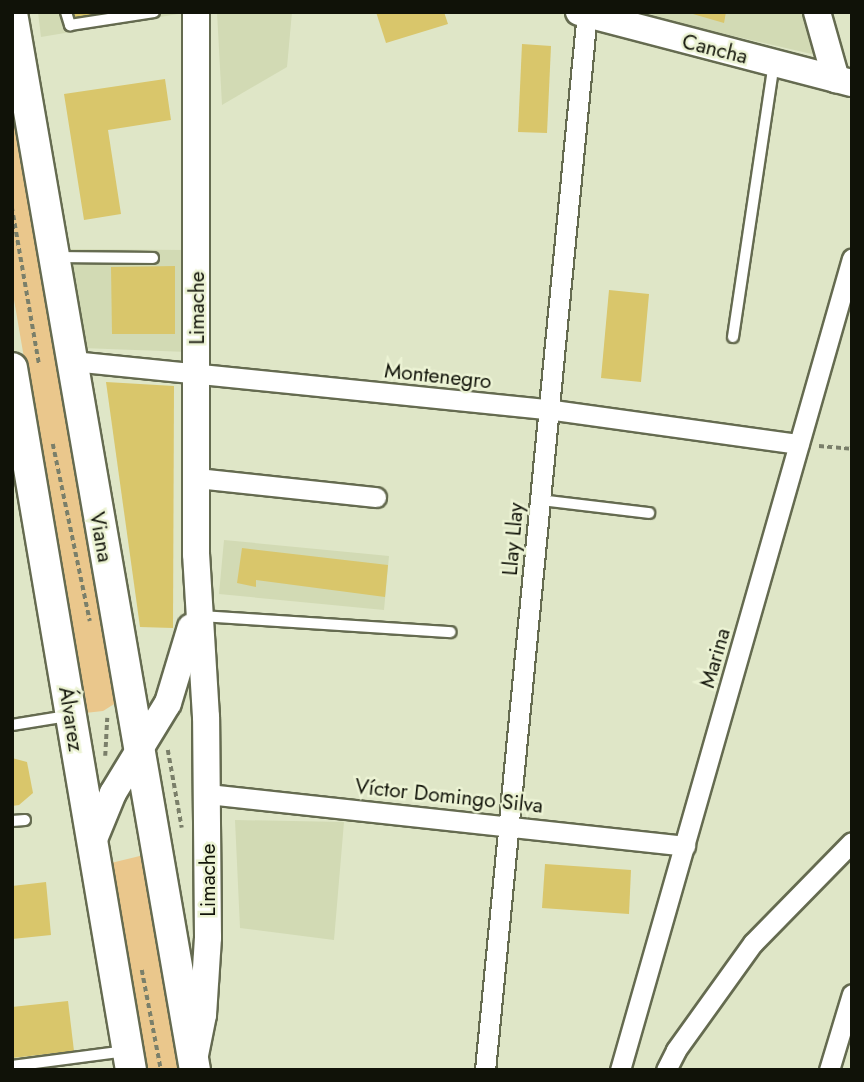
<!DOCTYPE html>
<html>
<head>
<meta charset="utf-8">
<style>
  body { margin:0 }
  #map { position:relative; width:864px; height:1082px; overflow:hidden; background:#dfe6c7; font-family:Jost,sans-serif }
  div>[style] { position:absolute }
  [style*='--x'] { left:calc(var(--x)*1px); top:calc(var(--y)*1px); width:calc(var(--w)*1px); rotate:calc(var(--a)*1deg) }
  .built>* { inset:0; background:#d2dab4 }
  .green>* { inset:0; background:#eac78c }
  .building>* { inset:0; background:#d9c66b }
  .path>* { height:3.5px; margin-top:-1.75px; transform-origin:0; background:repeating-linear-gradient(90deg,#7a7f6a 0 5px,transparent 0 8.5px) }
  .roads { filter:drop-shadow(2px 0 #656b50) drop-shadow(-2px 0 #656b50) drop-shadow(0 2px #656b50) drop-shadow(0 -2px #656b50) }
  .lane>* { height:10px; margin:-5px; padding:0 5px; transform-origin:5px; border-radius:5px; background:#fff }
  .street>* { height:19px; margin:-9.5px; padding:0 9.5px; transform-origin:9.5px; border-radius:9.5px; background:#fff }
  .secondary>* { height:26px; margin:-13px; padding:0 13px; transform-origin:13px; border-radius:13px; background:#fff }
  .primary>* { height:30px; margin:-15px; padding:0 15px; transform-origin:15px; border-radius:15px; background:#fff }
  span { translate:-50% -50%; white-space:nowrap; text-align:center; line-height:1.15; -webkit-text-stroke:5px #ecf3d4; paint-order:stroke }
  .street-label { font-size:21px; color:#101208 }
  .frame { position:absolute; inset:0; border:14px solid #101208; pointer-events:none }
</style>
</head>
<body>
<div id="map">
  <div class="built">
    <div style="clip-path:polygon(38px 12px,184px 12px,184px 13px,41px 37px)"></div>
    <div style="clip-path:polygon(217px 12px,292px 12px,287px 67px,222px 105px)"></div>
    <div style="clip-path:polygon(630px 12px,802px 12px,816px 55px)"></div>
    <div style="clip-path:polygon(65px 249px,187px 250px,188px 352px,82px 348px)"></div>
    <div style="clip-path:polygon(224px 540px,389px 556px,384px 610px,219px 594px)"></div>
    <div style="clip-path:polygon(235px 820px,344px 822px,334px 940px,240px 928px)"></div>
  </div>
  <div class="green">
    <div style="clip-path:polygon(12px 63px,119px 701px,103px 711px,85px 713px,12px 288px)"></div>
    <div style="clip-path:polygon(148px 854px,181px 1070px,147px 1070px,111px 863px)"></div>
  </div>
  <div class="building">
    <div style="clip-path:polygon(69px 12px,106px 12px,106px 17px,70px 20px)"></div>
    <div style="clip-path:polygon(376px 12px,444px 12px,448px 24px,386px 43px)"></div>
    <div style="clip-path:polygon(686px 12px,726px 12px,724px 23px)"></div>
    <div style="clip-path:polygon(522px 44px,551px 46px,547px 133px,518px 132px)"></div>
    <div style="clip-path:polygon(165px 79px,171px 120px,108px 130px,121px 214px,84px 220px,64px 94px)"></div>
    <div style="clip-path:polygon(175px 266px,175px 334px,112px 334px,111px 267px)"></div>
    <div style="clip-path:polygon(609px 290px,649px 294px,641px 382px,601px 378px)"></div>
    <div style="clip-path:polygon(106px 382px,174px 386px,173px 628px,140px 627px)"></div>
    <div style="clip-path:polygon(242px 548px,388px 565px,385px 597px,256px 580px,256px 587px,237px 583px)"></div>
    <div style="clip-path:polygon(12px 758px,27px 762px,33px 793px,19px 805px,12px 806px)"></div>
    <div style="clip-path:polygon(545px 864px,631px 870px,629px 914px,542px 908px)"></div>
    <div style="clip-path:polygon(46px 882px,51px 935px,12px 939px,12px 886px)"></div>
    <div style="clip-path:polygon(68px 1001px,74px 1051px,12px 1058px,12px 1007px)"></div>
  </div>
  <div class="path">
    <div style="--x:12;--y:207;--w:159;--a:80.2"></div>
    <div style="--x:53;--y:444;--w:181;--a:78.2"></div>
    <div style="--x:819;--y:446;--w:33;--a:5"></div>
    <div style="--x:168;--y:750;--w:79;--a:79.8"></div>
    <div style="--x:105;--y:756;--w:38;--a:-87"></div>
    <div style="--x:142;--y:970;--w:102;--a:79.2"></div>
  </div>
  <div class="roads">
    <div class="lane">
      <div style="--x:66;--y:12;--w:14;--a:73"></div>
      <div style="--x:70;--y:25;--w:85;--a:-8.8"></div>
      <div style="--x:59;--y:257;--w:94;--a:0.6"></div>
      <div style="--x:733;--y:337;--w:276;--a:-81.5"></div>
      <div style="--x:540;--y:500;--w:110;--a:6.8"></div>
      <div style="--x:202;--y:616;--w:249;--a:3.7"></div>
      <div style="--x:12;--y:725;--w:56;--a:-9.3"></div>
      <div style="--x:12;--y:821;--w:13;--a:-4"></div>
      <div style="--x:12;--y:1066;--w:115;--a:-7.5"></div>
    </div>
    <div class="street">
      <div style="--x:72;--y:361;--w:476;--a:5.8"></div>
      <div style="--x:546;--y:409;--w:255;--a:7.9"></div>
      <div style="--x:197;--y:478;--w:180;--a:6.1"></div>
      <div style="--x:208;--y:794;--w:480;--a:6.2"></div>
      <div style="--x:485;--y:1070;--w:1063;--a:-84.49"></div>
      <div style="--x:620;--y:1070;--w:844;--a:-74.05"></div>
      <div style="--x:666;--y:1070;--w:22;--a:-63"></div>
      <div style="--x:676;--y:1050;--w:132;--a:-54.3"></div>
      <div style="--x:753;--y:943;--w:141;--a:-45.6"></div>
      <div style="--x:829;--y:1070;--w:79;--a:-73.2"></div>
    </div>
    <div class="secondary">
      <div style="--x:579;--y:12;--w:282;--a:14.6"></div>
      <div style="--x:817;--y:12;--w:70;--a:74.2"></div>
      <div style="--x:92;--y:844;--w:55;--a:-67.6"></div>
      <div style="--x:113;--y:793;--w:105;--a:-58.6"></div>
      <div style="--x:168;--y:703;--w:79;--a:-73.2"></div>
      <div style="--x:195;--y:1055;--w:41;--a:-78.7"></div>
      <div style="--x:203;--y:1015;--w:78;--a:-86.3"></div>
      <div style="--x:208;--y:937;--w:220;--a:-90.5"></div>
      <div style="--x:206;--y:717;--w:163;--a:-93.5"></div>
      <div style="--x:196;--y:554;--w:542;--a:-90"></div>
    </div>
    <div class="primary">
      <div style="--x:12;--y:13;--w:1073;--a:80.18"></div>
      <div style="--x:12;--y:368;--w:712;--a:80.38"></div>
    </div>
  </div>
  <div class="street-label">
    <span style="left:715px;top:49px;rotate:14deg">Cancha</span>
    <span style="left:197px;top:308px;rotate:-90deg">Limache</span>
    <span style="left:438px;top:376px;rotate:6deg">Montenegro</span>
    <span style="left:101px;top:537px;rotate:80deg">Viana</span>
    <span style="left:513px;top:539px;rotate:-85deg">Llay Llay</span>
    <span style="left:715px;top:658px;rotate:-74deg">Marina</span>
    <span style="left:71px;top:719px;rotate:81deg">Álvarez</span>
    <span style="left:449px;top:796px;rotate:6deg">Víctor Domingo Silva</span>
    <span style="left:208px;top:880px;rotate:-90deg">Limache</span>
  </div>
  <div class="frame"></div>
</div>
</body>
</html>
